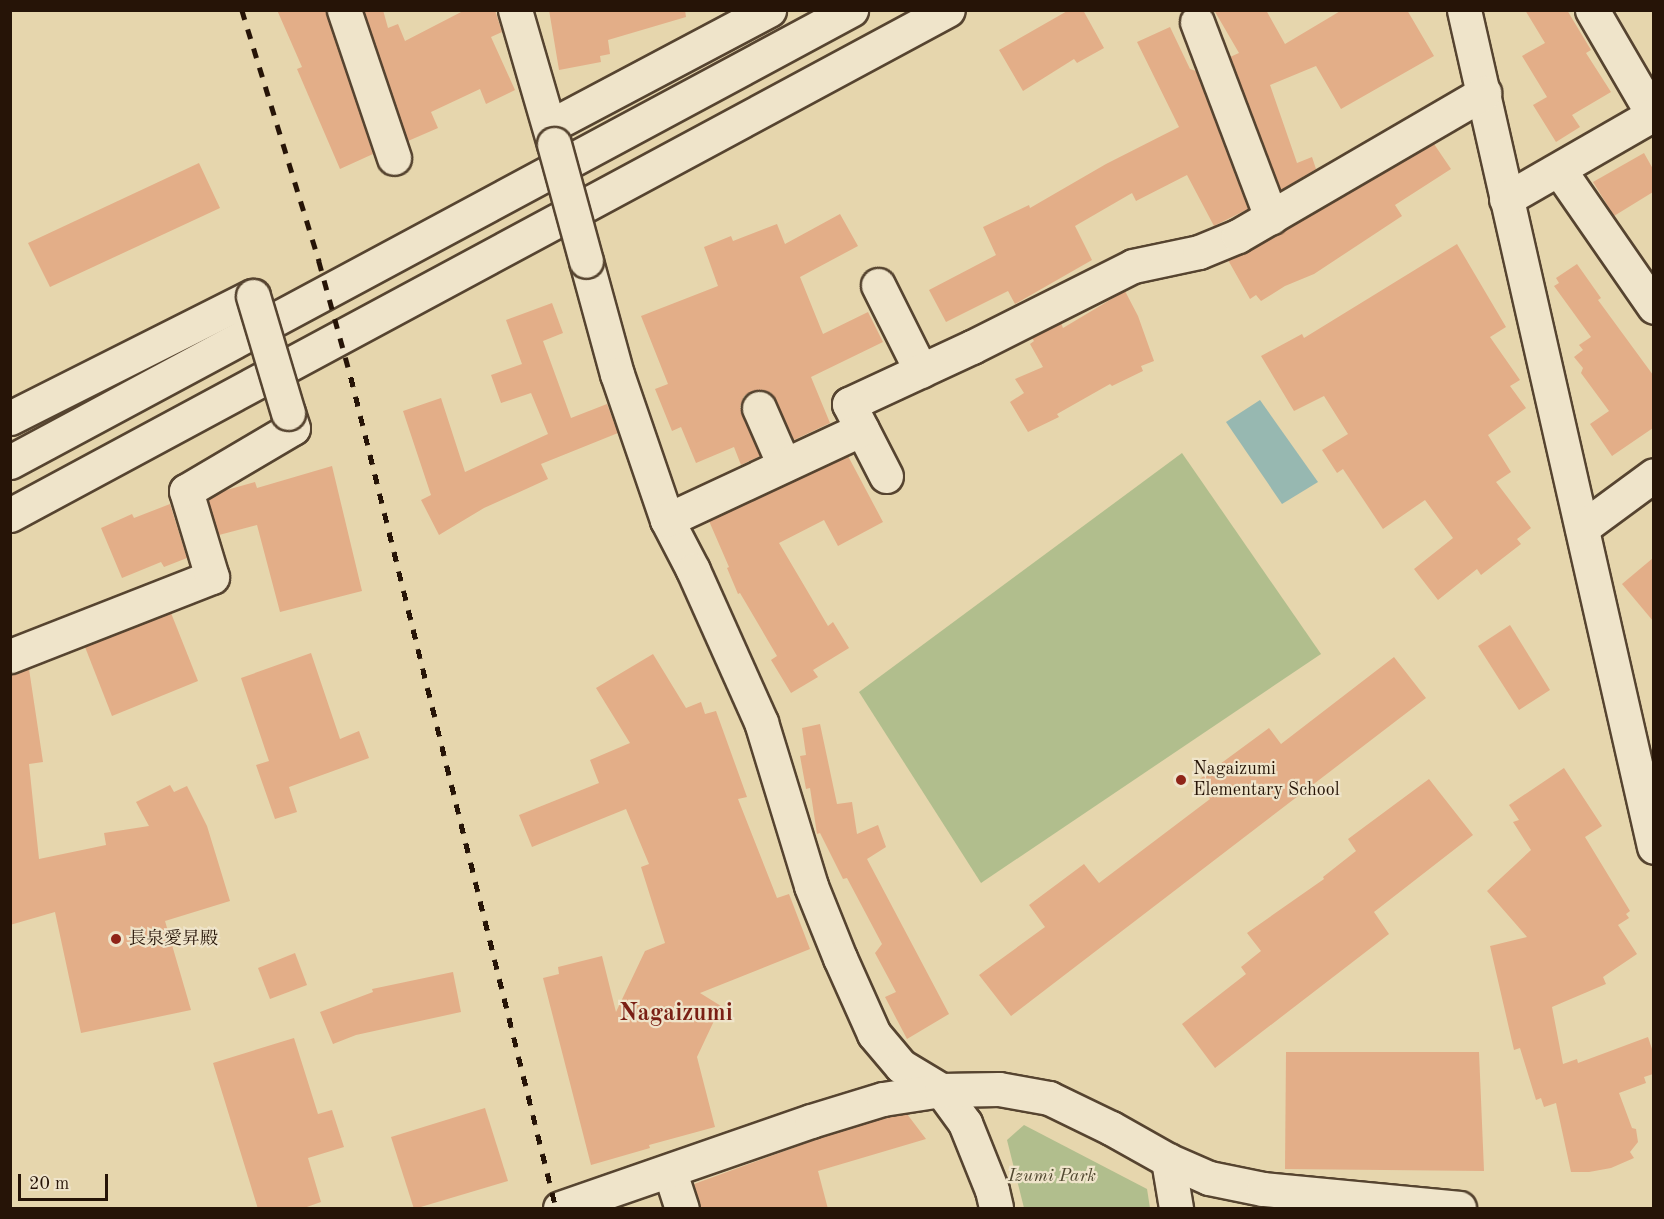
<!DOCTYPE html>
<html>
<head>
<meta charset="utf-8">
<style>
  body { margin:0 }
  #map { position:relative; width:1664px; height:1219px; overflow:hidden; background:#e6d6ad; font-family:"Old Standard TT","Noto Serif JP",serif }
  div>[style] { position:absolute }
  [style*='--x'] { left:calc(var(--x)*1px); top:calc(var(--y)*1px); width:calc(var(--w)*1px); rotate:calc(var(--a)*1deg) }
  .green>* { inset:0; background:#b1be8d }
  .water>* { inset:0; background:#97b8b1 }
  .building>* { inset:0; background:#e3ae88 }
  .roads { filter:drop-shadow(2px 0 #564430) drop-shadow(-2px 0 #564430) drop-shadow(0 2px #564430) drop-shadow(0 -2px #564430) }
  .minor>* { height:33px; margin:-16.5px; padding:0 16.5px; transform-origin:16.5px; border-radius:16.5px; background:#efe4ca }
  .rail>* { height:4.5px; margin-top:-2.25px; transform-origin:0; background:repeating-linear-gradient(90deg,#261407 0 10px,transparent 0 20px) }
  .bridges { filter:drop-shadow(2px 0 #564430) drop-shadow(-2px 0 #564430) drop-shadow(0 2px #564430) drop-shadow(0 -2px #564430) }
  .minor-bridge>* { height:33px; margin:-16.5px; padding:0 16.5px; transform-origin:16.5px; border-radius:16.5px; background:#efe4ca }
  .dots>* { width:16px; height:16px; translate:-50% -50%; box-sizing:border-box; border:3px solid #efe4ca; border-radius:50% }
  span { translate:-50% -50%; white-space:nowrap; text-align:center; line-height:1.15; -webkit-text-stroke:4.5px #efe4ca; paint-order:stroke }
  .poi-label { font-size:18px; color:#261407 }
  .left { translate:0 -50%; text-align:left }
  .park-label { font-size:18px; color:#50472f; font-style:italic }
  .district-label { font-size:24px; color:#7a1f14; font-weight:700 }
  .frame { position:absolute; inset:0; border:12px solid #261407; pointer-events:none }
  .scale { position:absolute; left:18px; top:1174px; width:90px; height:27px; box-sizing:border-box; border:3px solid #261407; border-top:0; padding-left:8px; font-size:18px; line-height:21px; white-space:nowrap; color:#261407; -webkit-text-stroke:4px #efe4ca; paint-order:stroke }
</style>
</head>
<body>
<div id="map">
  <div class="green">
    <div style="clip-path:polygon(1182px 453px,1321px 654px,981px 883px,859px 692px)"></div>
    <div style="clip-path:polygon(1024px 1125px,1147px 1189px,1150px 1208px,1024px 1208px,1007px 1140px)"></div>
  </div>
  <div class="water">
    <div style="clip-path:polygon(1260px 400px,1318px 482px,1282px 504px,1226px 422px)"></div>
  </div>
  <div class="building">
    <div style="clip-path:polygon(277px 10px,326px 10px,373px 154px,340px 169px,297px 69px,302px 67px)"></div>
    <div style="clip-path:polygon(364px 10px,383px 10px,388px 28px,398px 24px,405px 41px,465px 10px,495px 10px,502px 32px,491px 37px,515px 90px,486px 104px,480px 89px,431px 112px,438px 128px,408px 141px)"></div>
    <div style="clip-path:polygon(549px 10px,685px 10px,686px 17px,608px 40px,610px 54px,600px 56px,601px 62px,559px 70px)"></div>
    <div style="clip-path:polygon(1069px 10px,1083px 10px,1104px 48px,1077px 63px,1074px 59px,1023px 91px,999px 50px)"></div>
    <div style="clip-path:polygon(1214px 10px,1266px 10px,1285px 44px,1342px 10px,1407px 10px,1434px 56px,1341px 109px,1316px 66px,1270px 85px,1297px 163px,1312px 157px,1316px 169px,1281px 190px,1230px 57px,1239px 53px)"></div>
    <div style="clip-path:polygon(1525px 10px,1567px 10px,1591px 50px,1586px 53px,1611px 92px,1572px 115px,1580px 127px,1556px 142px,1533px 105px,1547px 97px,1522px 56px,1545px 43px)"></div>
    <div style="clip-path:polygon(1170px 27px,1190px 69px,1196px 71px,1248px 209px,1214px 226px,1187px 175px,1136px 201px,1132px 193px,1075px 226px,1092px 260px,1015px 304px,1008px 291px,946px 322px,929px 290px,996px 255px,983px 227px,1029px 205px,1030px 208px,1106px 164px,1179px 127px,1137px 42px)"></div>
    <div style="clip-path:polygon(1434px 144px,1451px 169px,1395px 205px,1402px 216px,1314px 274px,1285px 286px,1261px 301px,1256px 295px,1250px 299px,1228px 260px,1247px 252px)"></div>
    <div style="clip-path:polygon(1644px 153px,1653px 169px,1653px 192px,1614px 216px,1593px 182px)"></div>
    <div style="clip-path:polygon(199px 163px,220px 208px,50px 287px,28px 243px)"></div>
    <div style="clip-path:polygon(840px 214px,858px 246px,800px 277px,823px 334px,868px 312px,883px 342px,811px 377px,830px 423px,794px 440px,771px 393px,762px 390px,752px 391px,744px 396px,740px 407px,760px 456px,741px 465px,734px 447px,696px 463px,681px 427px,672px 431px,655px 389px,668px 384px,641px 316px,718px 286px,704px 247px,731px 236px,733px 241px,777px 224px,785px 244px)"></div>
    <div style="clip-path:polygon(1457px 244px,1506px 327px,1490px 337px,1520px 380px,1510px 386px,1526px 408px,1488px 435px,1511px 472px,1496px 482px,1531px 528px,1517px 539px,1521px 544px,1481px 575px,1477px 569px,1438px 600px,1414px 569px,1453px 538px,1425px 500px,1383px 529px,1343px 469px,1337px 473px,1322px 450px,1348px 434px,1324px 396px,1294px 411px,1261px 356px,1302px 334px,1304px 338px)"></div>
    <div style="clip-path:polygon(1577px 264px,1601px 298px,1598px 300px,1653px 375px,1653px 428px,1612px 456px,1590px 424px,1609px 411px,1581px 373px,1583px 368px,1574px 357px,1583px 350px,1579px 345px,1591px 337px,1554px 286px,1559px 283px,1556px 278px)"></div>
    <div style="clip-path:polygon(1125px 291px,1138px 316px,1154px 361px,1141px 366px,1143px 371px,1112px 386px,1110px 384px,1057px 414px,1059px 417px,1028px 432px,1010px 402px,1024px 393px,1015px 379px,1043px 367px,1030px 344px,1034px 341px,1032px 338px,1061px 323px,1063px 328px)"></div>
    <div style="clip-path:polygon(552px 303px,563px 333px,543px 341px,571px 418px,607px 404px,618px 433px,541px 464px,548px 479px,484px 508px,439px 535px,421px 500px,431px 495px,403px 411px,441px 398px,465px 472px,548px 434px,531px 393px,501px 403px,491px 375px,522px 364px,506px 320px)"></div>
    <div style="clip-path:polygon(848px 456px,883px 522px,838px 546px,824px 520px,779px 543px,828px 626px,833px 622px,849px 648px,813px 670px,818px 677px,791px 693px,771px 660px,777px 656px,740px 593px,738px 594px,727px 568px,729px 567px,709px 521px)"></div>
    <div style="clip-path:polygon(332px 466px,362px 591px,280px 612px,257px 525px,219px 535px,208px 500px,223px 491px,255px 482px,257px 488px)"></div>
    <div style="clip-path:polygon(170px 504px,187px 558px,164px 567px,161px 562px,122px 578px,101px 528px,132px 514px,134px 518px)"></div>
    <div style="clip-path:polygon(1653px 558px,1653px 621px,1622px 584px)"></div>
    <div style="clip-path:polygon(171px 613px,198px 681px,112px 716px,85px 647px)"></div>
    <div style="clip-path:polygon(1510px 625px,1550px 690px,1519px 710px,1478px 646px)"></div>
    <div style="clip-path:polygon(311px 653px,340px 739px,359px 731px,369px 758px,289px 787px,297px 812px,275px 819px,256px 765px,269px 761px,241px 678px)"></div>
    <div style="clip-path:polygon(653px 654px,686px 708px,701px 702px,705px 714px,716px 711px,747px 797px,738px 799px,777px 898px,789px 894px,810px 949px,700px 993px,721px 1006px,697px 1057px,715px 1127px,649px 1145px,650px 1148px,591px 1165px,543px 978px,559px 974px,558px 967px,602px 956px,616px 1012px,645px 951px,665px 943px,641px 867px,649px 864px,626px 809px,532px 847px,519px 815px,599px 783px,590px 760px,630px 743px,596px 688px)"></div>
    <div style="clip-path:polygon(1394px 657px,1426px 698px,1011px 1016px,979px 975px,1045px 927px,1029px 905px,1084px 864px,1099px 883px,1210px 799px,1197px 781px,1269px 728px,1281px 744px)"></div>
    <div style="clip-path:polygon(29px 669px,43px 762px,29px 764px,39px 859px,106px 845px,104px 833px,149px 826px,136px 802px,170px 785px,174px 792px,187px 786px,207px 826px,230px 901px,165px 921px,191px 1010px,81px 1033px,55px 912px,10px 925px,10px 674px)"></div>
    <div style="clip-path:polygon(820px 724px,837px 804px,852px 802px,857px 834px,878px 825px,886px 847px,867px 859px,949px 1014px,907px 1039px,885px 997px,896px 992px,875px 953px,882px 944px,847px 878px,843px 879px,820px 833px,817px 834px,810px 788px,806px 789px,800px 756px,806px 755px,802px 728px)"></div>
    <div style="clip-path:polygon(1564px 768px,1602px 826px,1585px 837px,1630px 911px,1626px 914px,1629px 918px,1618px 925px,1637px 954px,1603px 977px,1606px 984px,1552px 1007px,1563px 1064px,1577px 1059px,1578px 1063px,1648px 1037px,1653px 1052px,1653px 1074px,1644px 1077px,1646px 1083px,1619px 1093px,1632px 1128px,1636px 1129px,1638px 1142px,1630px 1152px,1634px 1158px,1611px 1168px,1589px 1172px,1571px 1172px,1556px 1103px,1544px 1107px,1541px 1098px,1536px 1100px,1520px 1048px,1514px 1050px,1490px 946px,1527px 937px,1487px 891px,1531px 850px,1513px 822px,1519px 820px,1509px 805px)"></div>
    <div style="clip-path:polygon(1429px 779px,1473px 835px,1374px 912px,1389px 934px,1215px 1068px,1182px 1024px,1246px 974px,1241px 967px,1261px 951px,1247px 933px,1324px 879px,1323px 877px,1356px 851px,1348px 839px)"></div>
    <div style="clip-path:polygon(295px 953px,307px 985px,270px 999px,258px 968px)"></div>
    <div style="clip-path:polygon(453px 972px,461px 1012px,356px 1035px,333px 1044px,320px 1012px,373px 992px,372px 989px)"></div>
    <div style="clip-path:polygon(294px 1038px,318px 1114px,332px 1110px,344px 1147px,308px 1158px,321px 1202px,301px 1209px,258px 1209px,213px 1063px)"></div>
    <div style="clip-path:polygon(1286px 1052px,1479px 1052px,1484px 1171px,1285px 1169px)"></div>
    <div style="clip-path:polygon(485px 1108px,508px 1181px,414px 1209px,391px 1137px)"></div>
    <div style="clip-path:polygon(907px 1114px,926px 1139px,818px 1171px,828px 1209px,700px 1209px,694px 1184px,831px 1134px,887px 1117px)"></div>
  </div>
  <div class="roads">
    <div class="minor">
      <div style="--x:344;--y:10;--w:156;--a:71.3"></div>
      <div style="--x:515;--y:10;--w:140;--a:73.8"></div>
      <div style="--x:1464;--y:10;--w:858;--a:77.21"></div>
      <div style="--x:1592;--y:10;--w:121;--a:59.8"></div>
      <div style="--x:1197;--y:22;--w:209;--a:69.2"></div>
      <div style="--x:550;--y:126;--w:248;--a:-27.9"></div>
      <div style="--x:1560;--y:171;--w:165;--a:55.3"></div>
      <div style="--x:1506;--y:199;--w:171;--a:-29.9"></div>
      <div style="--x:586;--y:261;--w:117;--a:74.7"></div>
      <div style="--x:617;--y:374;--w:154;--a:71.1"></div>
      <div style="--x:667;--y:520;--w:56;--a:62.5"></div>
      <div style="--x:693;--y:570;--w:167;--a:65.9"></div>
      <div style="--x:761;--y:722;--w:171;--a:73"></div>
      <div style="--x:811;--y:886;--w:78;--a:68.1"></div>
      <div style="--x:840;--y:958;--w:83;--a:65.9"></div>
      <div style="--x:874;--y:1034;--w:42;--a:49.8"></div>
      <div style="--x:901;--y:1066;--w:47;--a:31"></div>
      <div style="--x:941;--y:1090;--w:41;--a:54"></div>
      <div style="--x:965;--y:1123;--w:72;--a:68.1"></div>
      <div style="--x:992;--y:1190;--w:18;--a:77"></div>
      <div style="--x:878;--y:285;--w:96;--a:63.4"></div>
      <div style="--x:759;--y:408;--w:62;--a:66.3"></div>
      <div style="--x:10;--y:418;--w:272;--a:-26.7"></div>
      <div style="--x:10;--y:462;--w:955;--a:-28.26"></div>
      <div style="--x:886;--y:476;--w:81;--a:-117.2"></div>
      <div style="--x:849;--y:404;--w:136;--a:-24.9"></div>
      <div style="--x:972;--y:347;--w:180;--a:-26.7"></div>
      <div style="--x:1133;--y:266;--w:67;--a:-12"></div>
      <div style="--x:1199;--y:252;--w:42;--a:-22.3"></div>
      <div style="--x:1238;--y:236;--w:285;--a:-30.2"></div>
      <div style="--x:10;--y:515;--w:1065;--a:-28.3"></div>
      <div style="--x:667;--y:520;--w:215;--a:-25"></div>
      <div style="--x:1582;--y:528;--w:89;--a:-36.4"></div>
      <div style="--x:10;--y:656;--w:217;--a:-21.4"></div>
      <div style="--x:212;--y:577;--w:90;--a:-106.8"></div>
      <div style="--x:186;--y:491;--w:124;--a:-30.5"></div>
      <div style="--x:293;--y:428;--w:16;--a:-108"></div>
      <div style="--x:1168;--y:1160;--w:49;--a:80.5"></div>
      <div style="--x:670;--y:1172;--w:38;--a:72"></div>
      <div style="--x:560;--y:1208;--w:266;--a:-19.1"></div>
      <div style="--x:811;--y:1121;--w:75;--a:-17"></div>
      <div style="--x:883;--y:1099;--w:59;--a:-8.8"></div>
      <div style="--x:941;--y:1090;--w:58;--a:-1"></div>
      <div style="--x:999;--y:1089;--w:51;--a:10.2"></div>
      <div style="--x:1049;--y:1098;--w:69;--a:25.8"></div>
      <div style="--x:1111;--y:1128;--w:65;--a:29.3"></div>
      <div style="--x:1168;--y:1160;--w:45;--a:23.7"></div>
      <div style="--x:1209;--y:1178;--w:55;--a:11.5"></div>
      <div style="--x:1263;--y:1189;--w:197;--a:5.5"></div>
    </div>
  </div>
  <div class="rail">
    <div style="--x:242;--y:10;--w:263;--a:72.9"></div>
    <div style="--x:319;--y:261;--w:120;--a:74.6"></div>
    <div style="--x:351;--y:377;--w:856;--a:76.14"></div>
  </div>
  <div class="bridges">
    <div class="minor-bridge">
      <div style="--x:554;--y:144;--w:121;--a:74.7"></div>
      <div style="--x:253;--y:296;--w:122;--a:73.3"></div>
    </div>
  </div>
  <div class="dots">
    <div style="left:1181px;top:780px;background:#8f2418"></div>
    <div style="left:116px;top:939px;background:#8f2418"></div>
  </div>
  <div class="poi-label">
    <span class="left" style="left:1193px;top:780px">Nagaizumi<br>Elementary School</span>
    <span class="left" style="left:128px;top:939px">長泉愛昇殿</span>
  </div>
  <div class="park-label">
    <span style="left:1052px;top:1176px">Izumi Park</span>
  </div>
  <div class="district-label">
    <span style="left:676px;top:1015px">Nagaizumi</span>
  </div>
  <div class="frame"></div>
  <div class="scale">20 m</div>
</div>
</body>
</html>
